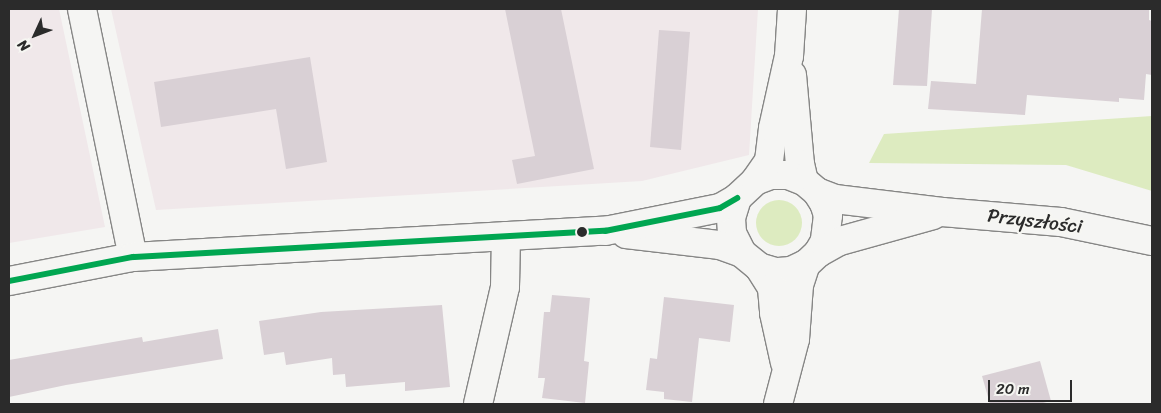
<!DOCTYPE html>
<html>
<head>
<meta charset="utf-8">
<style>
  body { margin:0 }
  #map { position:relative; width:1161px; height:413px; overflow:hidden; background:#f5f5f3; font-family:Sriracha,sans-serif }
  div>[style] { position:absolute }
  [style*='--x'] { left:calc(var(--x)*1px); top:calc(var(--y)*1px); width:calc(var(--w)*1px); rotate:calc(var(--a)*1deg) }
  .built>* { inset:0; background:#f0e8ea }
  .green>* { inset:0; background:#ddebc0 }
  .round { border-radius:50% }
  .building>* { inset:0; background:#d9d0d5 }
  .roads { filter:drop-shadow(1px 0 #868685) drop-shadow(-1px 0 #868685) drop-shadow(0 1px #868685) drop-shadow(0 -1px #868685) }
  .minor>* { height:28px; margin:-14px; padding:0 14px; transform-origin:14px; border-radius:14px; background:#f5f5f3 }
  .bus-1>* { height:6px; margin:-3px; padding:0 3px; transform-origin:3px; border-radius:3px; background:#00a651 }
  .dots>* { width:14px; height:14px; translate:-50% -50%; box-sizing:border-box; border:2px solid #f6f6f2; border-radius:50% }
  span { translate:-50% -50%; white-space:nowrap; text-align:center; line-height:1.15; -webkit-text-stroke:4.5px #f6f6f2; paint-order:stroke }
  .street-label { font-size:19px; color:#2b2b2b }
  .frame { position:absolute; inset:0; border:10px solid #2b2b2b; pointer-events:none }
  .north { position:absolute; left:10px; top:10px; width:50px; height:50px; -webkit-text-stroke:4px #f6f6f2; paint-order:stroke; rotate:227deg; font-size:14px; font-weight:700; line-height:20px; text-align:center; color:#2b2b2b }
  .north::after { content:''; display:block; margin:auto; width:18px; height:22px; background:#2b2b2b; clip-path:polygon(50% 0,100% 100%,50% 72%,0 100%) }
  .scale { position:absolute; left:988px; top:380px; width:84px; height:22px; box-sizing:border-box; border:2px solid #2b2b2b; border-top:0; padding-left:6px; font-size:15px; line-height:18px; white-space:nowrap; color:#2b2b2b; -webkit-text-stroke:4px #f6f6f2; paint-order:stroke }
</style>
</head>
<body>
<div id="map">
  <div class="built">
    <div style="clip-path:polygon(9px 9px,59px 9px,105px 227px,9px 243px)"></div>
    <div style="clip-path:polygon(111px 9px,758px 9px,749px 155px,642px 181px,156px 210px)"></div>
  </div>
  <div class="green">
    <div style="clip-path:polygon(1152px 116px,1152px 191px,1066px 165px,869px 163px,884px 134px)"></div>
    <div class="round" style="left:756px;top:200px;width:46px;height:46px"></div>
  </div>
  <div class="building">
    <div style="clip-path:polygon(505px 9px,561px 9px,594px 169px,517px 184px,512px 160px,535px 156px)"></div>
    <div style="clip-path:polygon(899px 9px,932px 9px,927px 86px,893px 85px)"></div>
    <div style="clip-path:polygon(982px 9px,1149px 9px,1149px 20px,1152px 21px,1152px 75px,1146px 74px,1144px 100px,1119px 98px,1119px 102px,1027px 95px,1025px 115px,928px 109px,931px 81px,976px 84px)"></div>
    <div style="clip-path:polygon(659px 30px,690px 32px,681px 150px,650px 147px)"></div>
    <div style="clip-path:polygon(310px 57px,327px 162px,286px 169px,276px 109px,161px 127px,154px 82px)"></div>
    <div style="clip-path:polygon(552px 295px,590px 298px,584px 361px,589px 362px,585px 403px,542px 398px,545px 378px,538px 378px,544px 312px,550px 312px)"></div>
    <div style="clip-path:polygon(664px 297px,734px 305px,730px 342px,699px 338px,692px 402px,664px 399px,664px 392px,646px 390px,650px 358px,657px 359px)"></div>
    <div style="clip-path:polygon(442px 305px,450px 387px,405px 391px,405px 382px,346px 387px,345px 374px,333px 375px,332px 358px,286px 365px,284px 352px,264px 355px,259px 321px,321px 312px)"></div>
    <div style="clip-path:polygon(218px 329px,223px 359px,66px 385px,9px 397px,9px 360px,142px 337px,143px 342px)"></div>
    <div style="clip-path:polygon(1040px 361px,1051px 401px,1039px 404px,990px 404px,982px 376px)"></div>
  </div>
  <div class="roads">
    <div class="minor">
      <div style="--x:82;--y:9;--w:253;--a:78.4"></div>
      <div style="--x:792;--y:75;--w:89;--a:84.9"></div>
      <div style="--x:800;--y:164;--w:17;--a:77"></div>
      <div style="--x:755;--y:181;--w:17;--a:-21"></div>
      <div style="--x:771;--y:175;--w:17;--a:0"></div>
      <div style="--x:788;--y:175;--w:17;--a:21"></div>
      <div style="--x:804;--y:181;--w:17;--a:40"></div>
      <div style="--x:817;--y:192;--w:13;--a:58"></div>
      <div style="--x:824;--y:203;--w:13;--a:72"></div>
      <div style="--x:828;--y:215;--w:26;--a:97"></div>
      <div style="--x:825;--y:241;--w:14;--a:120"></div>
      <div style="--x:818;--y:253;--w:16;--a:137"></div>
      <div style="--x:806;--y:264;--w:17;--a:155"></div>
      <div style="--x:791;--y:271;--w:16;--a:176"></div>
      <div style="--x:775;--y:272;--w:17;--a:-163"></div>
      <div style="--x:759;--y:267;--w:22;--a:-141"></div>
      <div style="--x:742;--y:253;--w:22;--a:-117"></div>
      <div style="--x:732;--y:233;--w:15;--a:-94"></div>
      <div style="--x:731;--y:218;--w:21;--a:-73"></div>
      <div style="--x:737;--y:198;--w:25;--a:-43"></div>
      <div style="--x:755;--y:181;--w:24;--a:-55"></div>
      <div style="--x:769;--y:161;--w:33;--a:-83"></div>
      <div style="--x:773;--y:128;--w:74;--a:-77.5"></div>
      <div style="--x:789;--y:56;--w:47;--a:-86.3"></div>
      <div style="--x:817;--y:192;--w:19;--a:21"></div>
      <div style="--x:835;--y:199;--w:108;--a:6.9"></div>
      <div style="--x:942;--y:212;--w:119;--a:4.8"></div>
      <div style="--x:1061;--y:222;--w:93;--a:11.8"></div>
      <div style="--x:626;--y:234;--w:95;--a:6.7"></div>
      <div style="--x:720;--y:245;--w:23;--a:20"></div>
      <div style="--x:818;--y:253;--w:25;--a:-29"></div>
      <div style="--x:840;--y:241;--w:97;--a:-15.6"></div>
      <div style="--x:759;--y:267;--w:25;--a:58"></div>
      <div style="--x:772;--y:288;--w:25;--a:85"></div>
      <div style="--x:774;--y:313;--w:51;--a:77.6"></div>
      <div style="--x:9;--y:281;--w:126;--a:-11"></div>
      <div style="--x:133;--y:257;--w:473;--a:-3.2"></div>
      <div style="--x:605;--y:231;--w:117;--a:-11.3"></div>
      <div style="--x:720;--y:208;--w:20;--a:-30"></div>
      <div style="--x:478;--y:404;--w:120;--a:-77"></div>
      <div style="--x:505;--y:287;--w:51;--a:-88.9"></div>
      <div style="--x:778;--y:404;--w:67;--a:-75.3"></div>
      <div style="--x:795;--y:339;--w:54;--a:-85.8"></div>
      <div style="--x:799;--y:285;--w:22;--a:-72"></div>
    </div>
  </div>
  <div class="bus-1">
    <div style="--x:9;--y:281;--w:126;--a:-11"></div>
    <div style="--x:133;--y:257;--w:473;--a:-3.2"></div>
    <div style="--x:605;--y:231;--w:117;--a:-11.3"></div>
    <div style="--x:720;--y:208;--w:20;--a:-30"></div>
  </div>
  <div class="dots">
    <div style="left:582px;top:232px;background:#2b2b2b"></div>
  </div>
  <div class="street-label">
    <span style="left:1035px;top:221px;rotate:7deg">Przyszłości</span>
  </div>
  <div class="frame"></div>
  <div class="north">N</div>
  <div class="scale">20 m</div>
</div>
</body>
</html>
